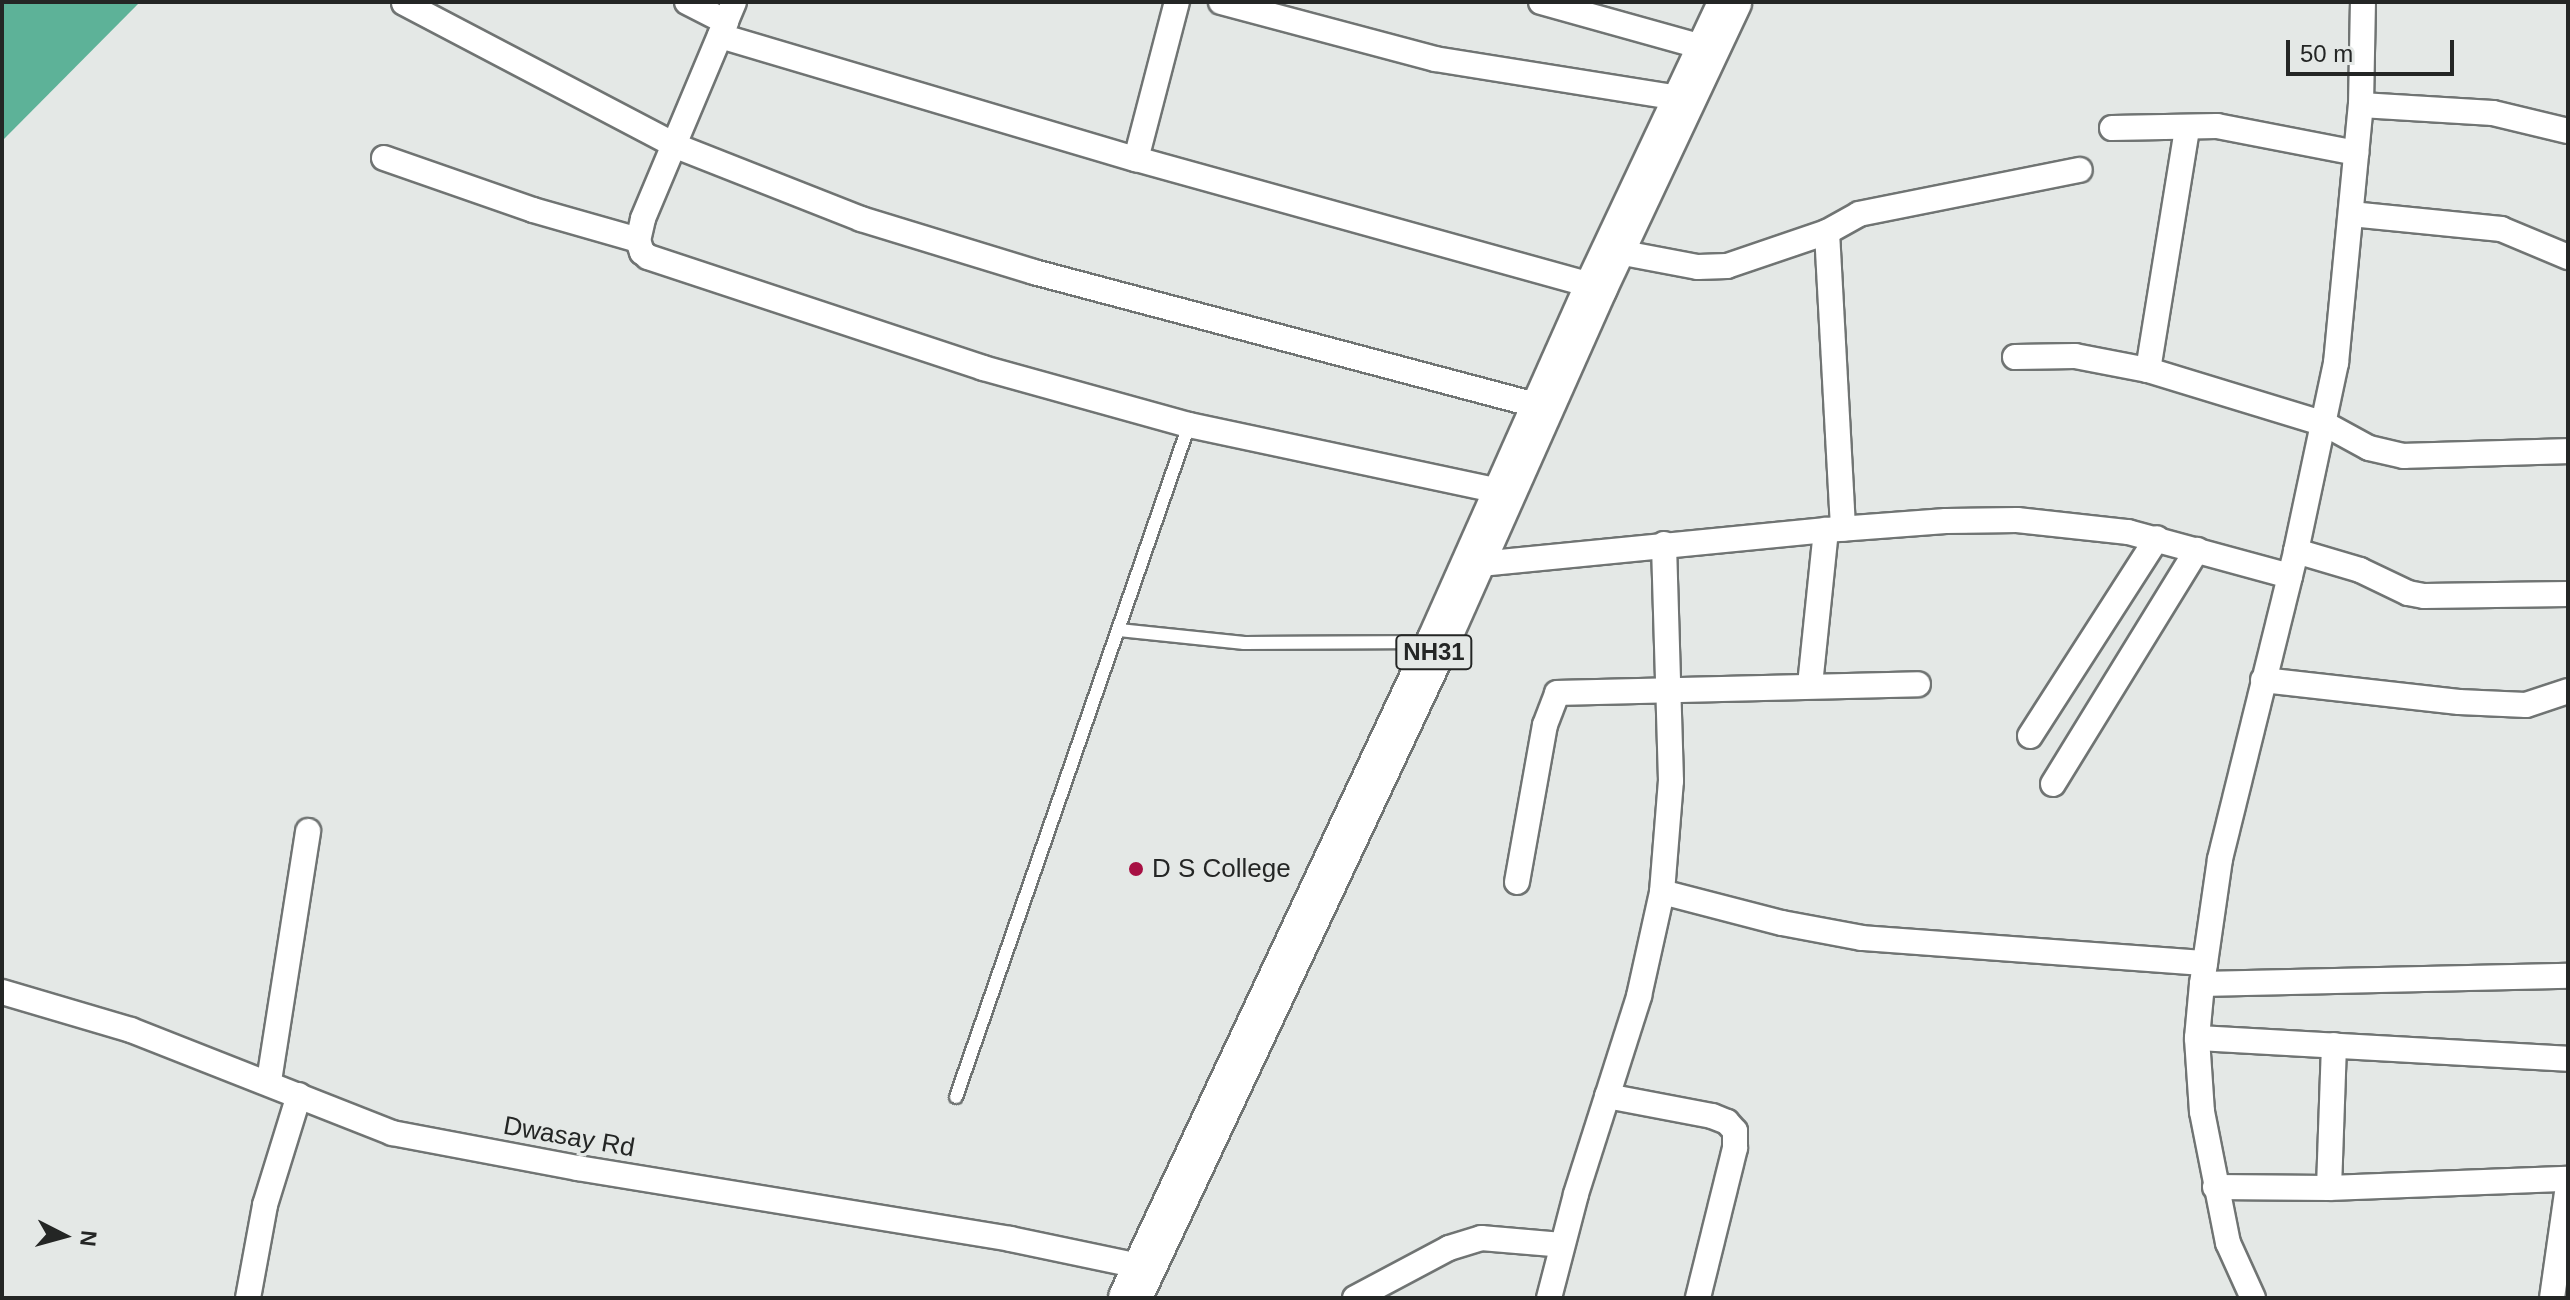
<!DOCTYPE html>
<html>
<head>
<meta charset="utf-8">
<style>
  body { margin:0 }
  #map { position:relative; width:2570px; height:1300px; overflow:hidden; background:#e4e8e6; font-family:Helvetica,sans-serif }
  div>[style] { position:absolute }
  [style*='--x'] { left:calc(var(--x)*1px); top:calc(var(--y)*1px); width:calc(var(--w)*1px); rotate:calc(var(--a)*1deg) }
  .water>* { inset:0; background:#5db298 }
  .roads { filter:drop-shadow(2px 0 #707473) drop-shadow(-2px 0 #707473) drop-shadow(0 2px #707473) drop-shadow(0 -2px #707473) }
  .lane>* { height:12px; margin:-6px; padding:0 6px; transform-origin:6px; border-radius:6px; background:#fff }
  .street>* { height:24px; margin:-12px; padding:0 12px; transform-origin:12px; border-radius:12px; background:#fff }
  .highway>* { height:42px; margin:-21px; padding:0 21px; transform-origin:21px; border-radius:21px; background:#fff }
  .dots>* { width:22px; height:22px; translate:-50% -50%; box-sizing:border-box; border:4px solid #e4e8e6; border-radius:50% }
  span { translate:-50% -50%; white-space:nowrap; text-align:center; line-height:1.15; -webkit-text-stroke:7px #e4e8e6; paint-order:stroke }
  .shield-label span { padding:2px 6px; background:#e4e8e6; border:2px solid; border-radius:6px; -webkit-text-stroke-width:0 }
  .shield-label { font-size:24px; color:#242625; font-weight:700 }
  .poi-label { font-size:26px; color:#242625 }
  .left { translate:0 -50%; text-align:left }
  .street-label { font-size:26px; color:#242625 }
  .frame { position:absolute; inset:0; border:4px solid #242625; pointer-events:none }
  .north { position:absolute; left:24px; top:1196px; width:80px; height:80px; -webkit-text-stroke:6px #e4e8e6; paint-order:stroke; rotate:96deg; font-size:22px; font-weight:700; line-height:32px; text-align:center; color:#242625 }
  .north::after { content:''; display:block; margin:auto; width:28px; height:36px; background:#242625; clip-path:polygon(50% 0,100% 100%,50% 72%,0 100%) }
  .scale { position:absolute; left:2286px; top:40px; width:168px; height:36px; box-sizing:border-box; border:4px solid #242625; border-top:0; padding-left:10px; font-size:24px; line-height:28px; white-space:nowrap; color:#242625; -webkit-text-stroke:6px #e4e8e6; paint-order:stroke }
</style>
</head>
<body>
<div id="map">
  <div class="water">
    <div style="clip-path:polygon(2px 2px,140px 2px,2px 141px)"></div>
  </div>
  <div class="roads">
    <div class="lane">
      <div style="--x:1119;--y:630;--w:126;--a:5.9"></div>
      <div style="--x:1244;--y:643;--w:187;--a:-0.3"></div>
      <div style="--x:956;--y:1097;--w:711;--a:-70.88"></div>
    </div>
    <div class="street">
      <div style="--x:687;--y:2;--w:44;--a:27.1"></div>
      <div style="--x:734;--y:2;--w:235;--a:112.8"></div>
      <div style="--x:643;--y:219;--w:22;--a:103"></div>
      <div style="--x:638;--y:240;--w:13;--a:72"></div>
      <div style="--x:642;--y:252;--w:8;--a:40"></div>
      <div style="--x:648;--y:257;--w:353;--a:18.3"></div>
      <div style="--x:983;--y:368;--w:214;--a:15.5"></div>
      <div style="--x:1189;--y:425;--w:321;--a:12"></div>
      <div style="--x:1221;--y:2;--w:221;--a:14.9"></div>
      <div style="--x:1435;--y:59;--w:254;--a:9.1"></div>
      <div style="--x:1541;--y:2;--w:174;--a:15.6"></div>
      <div style="--x:404;--y:3;--w:307;--a:27.7"></div>
      <div style="--x:676;--y:146;--w:199;--a:21.5"></div>
      <div style="--x:861;--y:219;--w:181;--a:17"></div>
      <div style="--x:1034;--y:272;--w:527;--a:14.85"></div>
      <div style="--x:720;--y:36;--w:434;--a:16.5"></div>
      <div style="--x:1136;--y:159;--w:477;--a:15.5"></div>
      <div style="--x:2361;--y:105;--w:132;--a:3.5"></div>
      <div style="--x:2493;--y:113;--w:77;--a:13.5"></div>
      <div style="--x:2112;--y:128;--w:105;--a:-1.1"></div>
      <div style="--x:2217;--y:126;--w:142;--a:11"></div>
      <div style="--x:384;--y:158;--w:158;--a:19.2"></div>
      <div style="--x:533;--y:210;--w:109;--a:15.9"></div>
      <div style="--x:1136;--y:159;--w:162;--a:-75.4"></div>
      <div style="--x:2351;--y:214;--w:151;--a:5.7"></div>
      <div style="--x:2501;--y:229;--w:73;--a:22.7"></div>
      <div style="--x:1827;--y:232;--w:297;--a:86.9"></div>
      <div style="--x:1613;--y:251;--w:86;--a:10.7"></div>
      <div style="--x:1698;--y:267;--w:29;--a:-2"></div>
      <div style="--x:1727;--y:266;--w:106;--a:-18.8"></div>
      <div style="--x:1827;--y:232;--w:37;--a:-29"></div>
      <div style="--x:1859;--y:214;--w:225;--a:-11.3"></div>
      <div style="--x:2015;--y:357;--w:60;--a:-1"></div>
      <div style="--x:2075;--y:356;--w:74;--a:10.9"></div>
      <div style="--x:2148;--y:370;--w:185;--a:17"></div>
      <div style="--x:2325;--y:424;--w:50;--a:28.6"></div>
      <div style="--x:2369;--y:448;--w:36;--a:13"></div>
      <div style="--x:2404;--y:456;--w:164;--a:-1.7"></div>
      <div style="--x:2148;--y:370;--w:244;--a:-80.8"></div>
      <div style="--x:2296;--y:551;--w:67;--a:16.5"></div>
      <div style="--x:2360;--y:570;--w:53;--a:25.6"></div>
      <div style="--x:2408;--y:593;--w:16;--a:11"></div>
      <div style="--x:2424;--y:596;--w:144;--a:-0.8"></div>
      <div style="--x:1470;--y:565;--w:358;--a:-5.6"></div>
      <div style="--x:1826;--y:530;--w:120;--a:-4.3"></div>
      <div style="--x:1946;--y:521;--w:71;--a:-0.8"></div>
      <div style="--x:2017;--y:520;--w:112;--a:6.2"></div>
      <div style="--x:2128;--y:532;--w:168;--a:15.2"></div>
      <div style="--x:2263;--y:680;--w:197;--a:6.4"></div>
      <div style="--x:2459;--y:702;--w:67;--a:2.6"></div>
      <div style="--x:2526;--y:705;--w:44;--a:-18.4"></div>
      <div style="--x:1810;--y:685;--w:156;--a:-84.1"></div>
      <div style="--x:2030;--y:736;--w:235;--a:-57.3"></div>
      <div style="--x:2053;--y:784;--w:275;--a:-58.4"></div>
      <div style="--x:1517;--y:882;--w:159;--a:-79.9"></div>
      <div style="--x:1545;--y:725;--w:34;--a:-69"></div>
      <div style="--x:1557;--y:693;--w:361;--a:-1.4"></div>
      <div style="--x:1662;--y:892;--w:124;--a:14.5"></div>
      <div style="--x:1782;--y:923;--w:81;--a:10.6"></div>
      <div style="--x:1862;--y:938;--w:344;--a:4.2"></div>
      <div style="--x:2202;--y:984;--w:366;--a:-1.3"></div>
      <div style="--x:2;--y:992;--w:134;--a:16.4"></div>
      <div style="--x:131;--y:1030;--w:281;--a:21.5"></div>
      <div style="--x:392;--y:1133;--w:189;--a:10.7"></div>
      <div style="--x:578;--y:1168;--w:438;--a:9.3"></div>
      <div style="--x:1010;--y:1239;--w:137;--a:11.8"></div>
      <div style="--x:2197;--y:1038;--w:372;--a:3.2"></div>
      <div style="--x:269;--y:1081;--w:253;--a:-81.1"></div>
      <div style="--x:1607;--y:1096;--w:107;--a:10.8"></div>
      <div style="--x:1712;--y:1116;--w:16;--a:22"></div>
      <div style="--x:1727;--y:1122;--w:12;--a:48"></div>
      <div style="--x:1735;--y:1131;--w:17;--a:90"></div>
      <div style="--x:1735;--y:1148;--w:154;--a:103.9"></div>
      <div style="--x:2215;--y:1187;--w:114;--a:0.5"></div>
      <div style="--x:2329;--y:1188;--w:239;--a:-2.2"></div>
      <div style="--x:2329;--y:1188;--w:143;--a:-88"></div>
      <div style="--x:248;--y:1298;--w:95;--a:-79.6"></div>
      <div style="--x:265;--y:1205;--w:115;--a:-72.8"></div>
      <div style="--x:1355;--y:1298;--w:106;--a:-28"></div>
      <div style="--x:1449;--y:1248;--w:34;--a:-17"></div>
      <div style="--x:1481;--y:1238;--w:81;--a:4.9"></div>
      <div style="--x:1549;--y:1298;--w:107;--a:-75.4"></div>
      <div style="--x:1576;--y:1194;--w:208;--a:-72.3"></div>
      <div style="--x:1639;--y:996;--w:107;--a:-77.5"></div>
      <div style="--x:1662;--y:892;--w:111;--a:-85.4"></div>
      <div style="--x:1671;--y:781;--w:237;--a:-91.7"></div>
      <div style="--x:2253;--y:1298;--w:60;--a:-114.4"></div>
      <div style="--x:2228;--y:1243;--w:134;--a:-101.2"></div>
      <div style="--x:2202;--y:1112;--w:74;--a:-93.9"></div>
      <div style="--x:2197;--y:1038;--w:54;--a:-84.7"></div>
      <div style="--x:2202;--y:984;--w:126;--a:-81.8"></div>
      <div style="--x:2220;--y:859;--w:317;--a:-76.1"></div>
      <div style="--x:2296;--y:551;--w:192;--a:-78"></div>
      <div style="--x:2336;--y:363;--w:259;--a:-84.5"></div>
      <div style="--x:2361;--y:105;--w:103;--a:-88.9"></div>
      <div style="--x:2552;--y:1298;--w:113;--a:-81.9"></div>
    </div>
    <div class="highway">
      <div style="--x:1130;--y:1298;--w:725;--a:-64.85"></div>
      <div style="--x:1438;--y:642;--w:389;--a:-66"></div>
      <div style="--x:1596;--y:287;--w:315;--a:-64.8"></div>
    </div>
  </div>
  <div class="dots">
    <div style="left:1136px;top:869px;background:#a71043"></div>
  </div>
  <div class="shield-label">
    <span style="left:1434px;top:652px">NH31</span>
  </div>
  <div class="poi-label">
    <span class="left" style="left:1152px;top:869px">D S College</span>
  </div>
  <div class="street-label">
    <span style="left:569px;top:1137px;rotate:10deg">Dwasay Rd</span>
  </div>
  <div class="frame"></div>
  <div class="north">N</div>
  <div class="scale">50 m</div>
</div>
</body>
</html>
